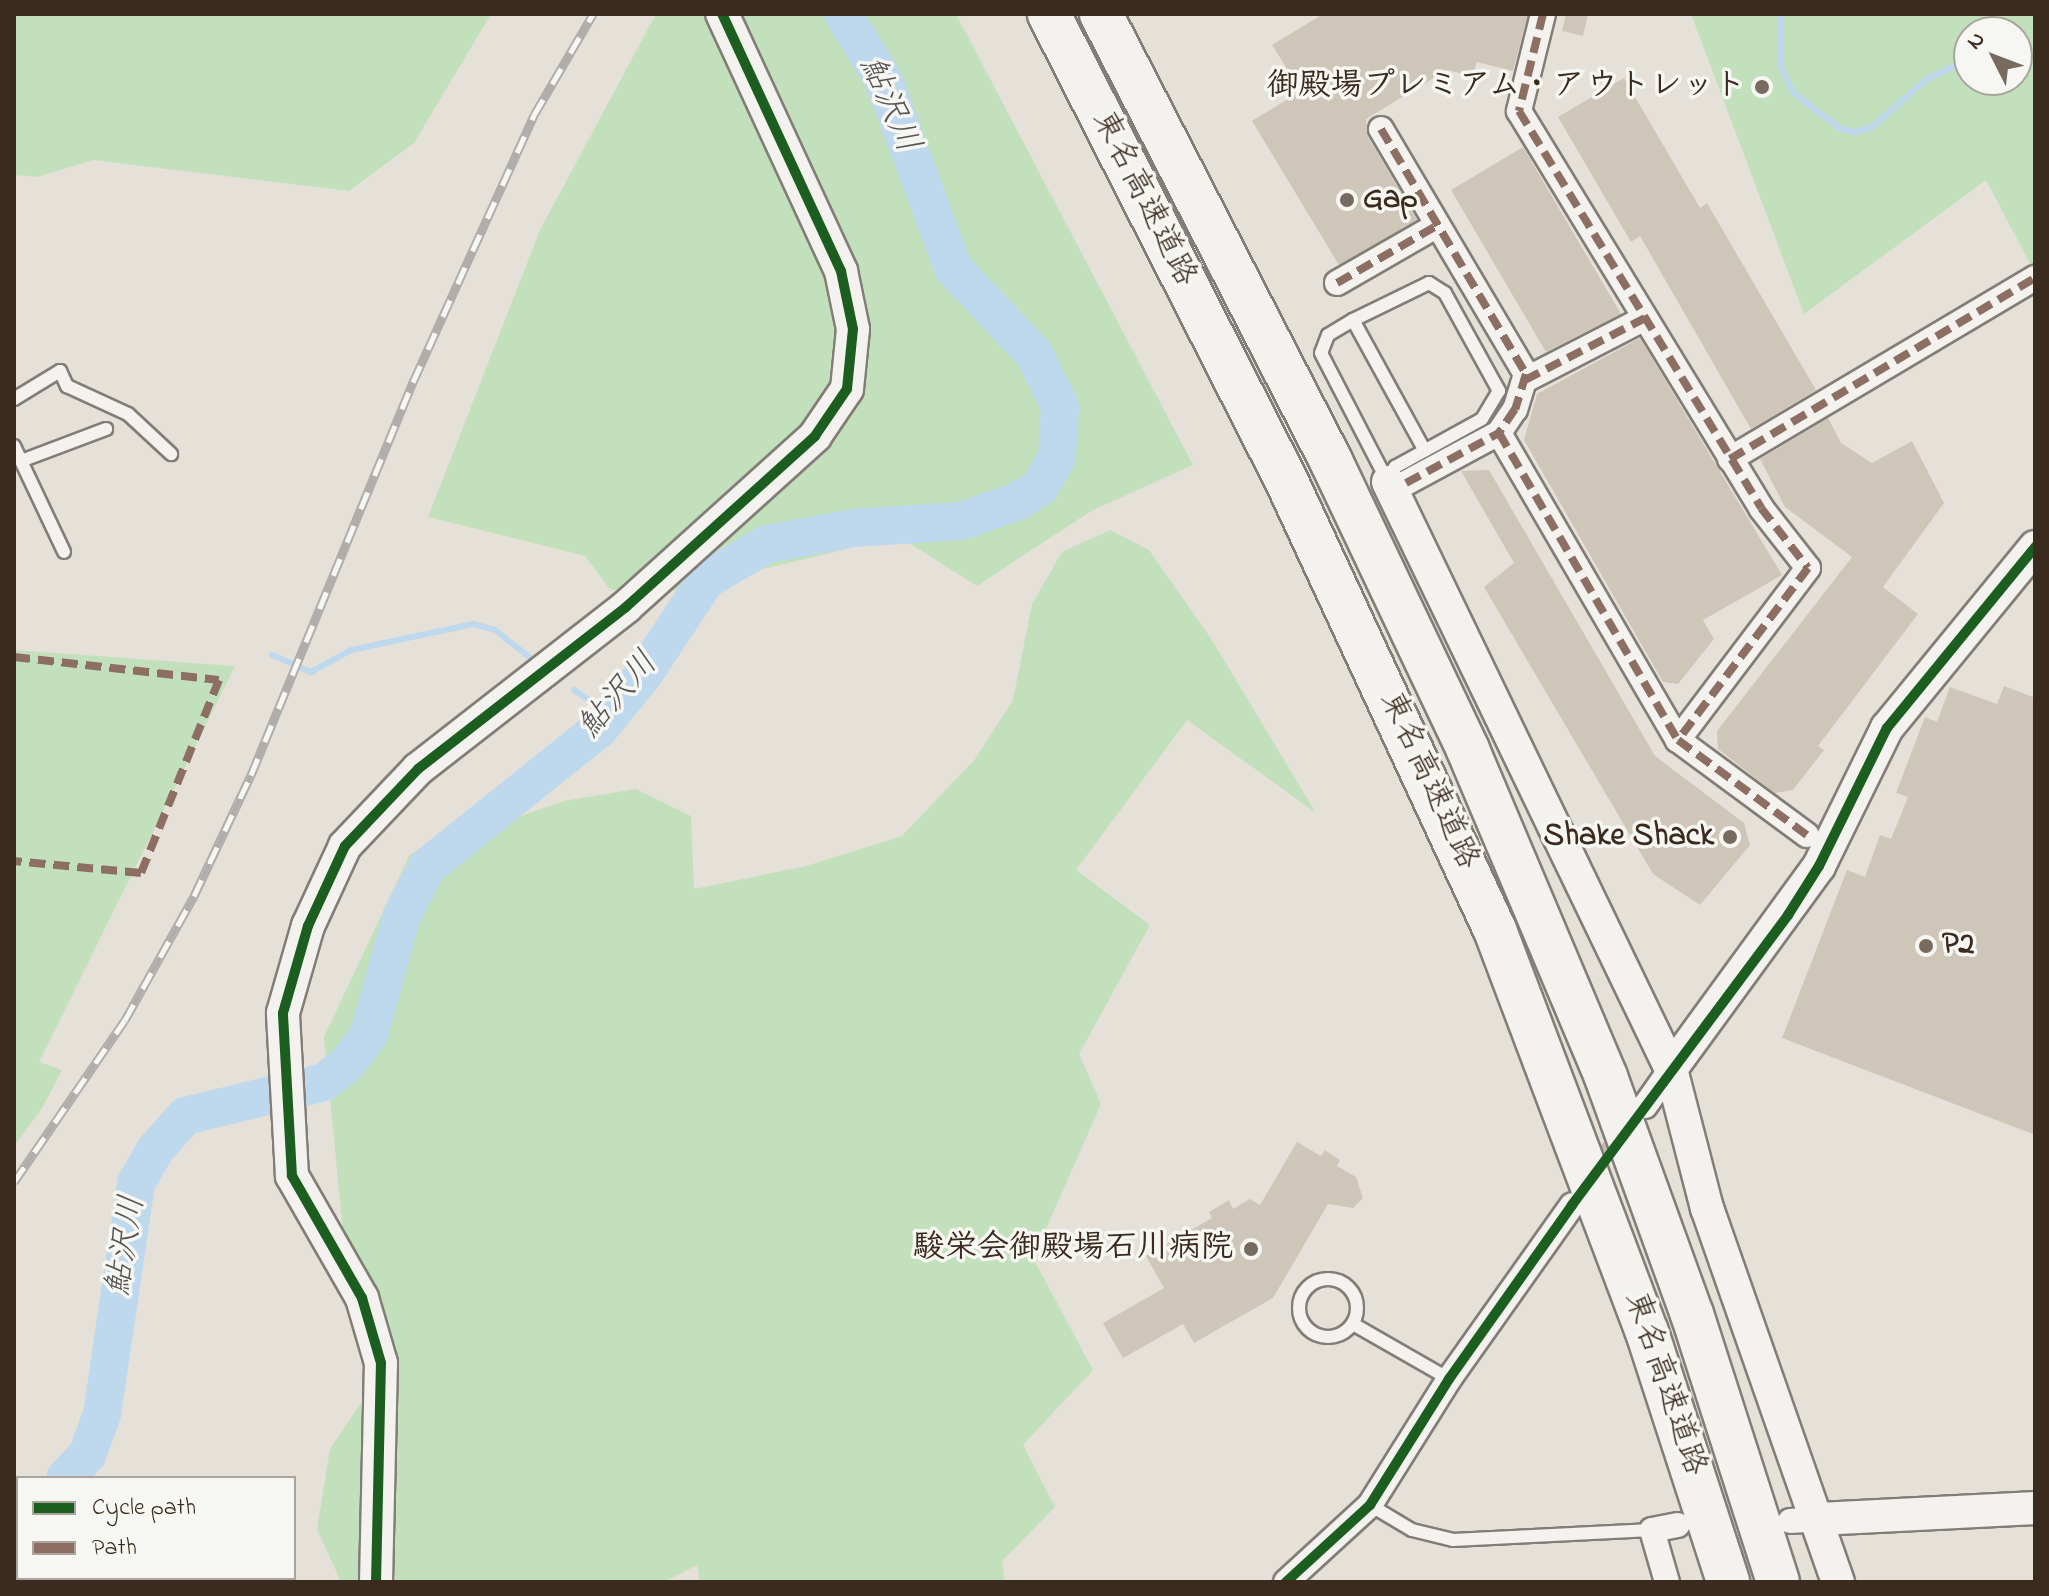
<!DOCTYPE html>
<html>
<head>
<meta charset="utf-8">
<style>
  body { margin:0 }
  #map { position:relative; width:2049px; height:1596px; overflow:hidden; background:#e6e1d8; font-family:"Indie Flower","Klee One",sans-serif }
  div>[style] { position:absolute }
  [style*='--x'] { left:calc(var(--x)*1px); top:calc(var(--y)*1px); width:calc(var(--w)*1px); rotate:calc(var(--a)*1deg) }
  .green>* { inset:0; background:#c2e0bb }
  .stream>* { height:6px; margin:-3px; padding:0 3px; transform-origin:3px; border-radius:3px; background:#bed9ee }
  .river>* { height:38px; margin:-19px; padding:0 19px; transform-origin:19px; border-radius:19px; background:#bed9ee }
  .building>* { inset:0; background:#cfc6ba }
  .street-tunnel>* { height:24px; margin-top:-12px; transform-origin:0; background:repeating-linear-gradient(90deg,#c4bcb3 0 24px,transparent 0 36px) }
  .roads { filter:drop-shadow(2px 0 #837d77) drop-shadow(-2px 0 #837d77) drop-shadow(0 2px #837d77) drop-shadow(0 -2px #837d77) }
  .lane>* { height:12px; margin:-6px; padding:0 6px; transform-origin:6px; border-radius:6px; background:#f3f2ef }
  .lane>.ring { margin:-6px; padding:0; box-sizing:content-box; background:none; border:12px solid #f3f2ef; border-radius:50% }
  .street>* { height:24px; margin:-12px; padding:0 12px; transform-origin:12px; border-radius:12px; background:#f3f2ef }
  .secondary>* { height:32px; margin:-16px; padding:0 16px; transform-origin:16px; border-radius:16px; background:#f3f2ef }
  .highway>* { height:42px; margin:-21px; padding:0 21px; transform-origin:21px; border-radius:21px; background:#f3f2ef }
  .rail>* { height:9px; margin-top:-4.5px; transform-origin:0; background:repeating-linear-gradient(90deg,#f6f6f2 0 18px,#b0adaa 0 36px); box-sizing:border-box; border-block:2px solid #b0adaa }
  .quiet>* { height:8px; margin-top:-4px; transform-origin:0; background:repeating-linear-gradient(90deg,#8d6e63 0 16px,transparent 0 24px) }
  .cycleway>* { height:10px; margin:-5px; padding:0 5px; transform-origin:5px; border-radius:5px; background:#1b5e20 }
  .dots>* { width:22px; height:22px; translate:-50% -50%; box-sizing:border-box; border:4px solid #f6f6f2; border-radius:50% }
  span { translate:-50% -50%; white-space:nowrap; text-align:center; line-height:1.15; -webkit-text-stroke:7px #f6f6f2; paint-order:stroke }
  .poi-label { font-size:32px; color:#3b2a1e; font-weight:700 }
  .right { translate:-100% -50%; text-align:right }
  .left { translate:0 -50%; text-align:left }
  .street-label { font-size:32px; color:#3b2a1e }
  .water-label { font-size:34px; color:#585554; font-style:italic }
  .frame { position:absolute; inset:0; border:16px solid #3b2a1e; pointer-events:none }
  .legend { position:absolute; left:16px; top:1476px; width:280px; height:104px; box-sizing:border-box; background:#f6f6f2; border:2px solid #aba49d; margin:0; padding:10px 14px; list-style:none; font-size:24px; color:#3b2a1e }
  .legend li { display:flex; align-items:center; gap:16px; height:40px }
  .legend b { width:40px; border:2px solid #aba49d }
  .north { position:absolute; left:1953px; top:16px; width:80px; height:80px; box-sizing:border-box; background:#f6f6f2; border:2px solid #aba49d; border-radius:50%; rotate:312deg; font-size:22px; font-weight:700; line-height:32px; text-align:center; color:#3b2a1e }
  .north::after { content:''; display:block; margin:auto; width:28px; height:36px; background:#776a5f; clip-path:polygon(50% 0,100% 100%,50% 72%,0 100%) }
</style>
</head>
<body>
<div id="map">
  <div class="green">
    <div style="clip-path:polygon(14px 14px,491px 14px,414px 143px,349px 191px,93px 160px,37px 177px,14px 175px)"></div>
    <div style="clip-path:polygon(656px 14px,956px 14px,1193px 465px,1091px 511px,977px 586px,879px 524px,847px 549px,638px 599px,609px 588px,585px 556px,428px 517px,540px 230px)"></div>
    <div style="clip-path:polygon(evenodd,1691px 14px,2035px 14px,2035px 273px,1986px 180px,1804px 314px,1691px 14px,1969px 32px,2017px 32px,2017px 80px,1969px 80px,1969px 32px)"></div>
    <div style="clip-path:polygon(1110px 530px,1149px 550px,1212px 640px,1316px 813px,1187px 720px,1076px 870px,1150px 925px,1079px 1054px,1101px 1104px,1033px 1258px,1093px 1370px,1023px 1445px,1055px 1507px,1002px 1561px,1005px 1582px,700px 1582px,697px 1565px,664px 1582px,341px 1582px,317px 1529px,330px 1449px,381px 1373px,344px 1242px,324px 1037px,410px 854px,564px 801px,636px 789px,691px 816px,694px 889px,806px 866px,902px 836px,975px 759px,1013px 700px,1032px 604px,1062px 552px)"></div>
    <div style="clip-path:polygon(14px 650px,235px 666px,39px 1062px,62px 1070px,41px 1110px,14px 1146px)"></div>
  </div>
  <div class="stream">
    <div style="--x:1780;--y:14;--w:52;--a:90"></div>
    <div style="--x:1780;--y:66;--w:30;--a:63"></div>
    <div style="--x:1794;--y:93;--w:57;--a:37.9"></div>
    <div style="--x:1839;--y:128;--w:16;--a:15"></div>
    <div style="--x:1854;--y:132;--w:19;--a:-16"></div>
    <div style="--x:1872;--y:127;--w:73;--a:-41.1"></div>
    <div style="--x:1927;--y:79;--w:47;--a:-25.5"></div>
    <div style="--x:2017;--y:52;--w:18;--a:13"></div>
    <div style="--x:272;--y:655;--w:43;--a:23.6"></div>
    <div style="--x:311;--y:672;--w:46;--a:-28.8"></div>
    <div style="--x:351;--y:650;--w:125;--a:-12"></div>
    <div style="--x:473;--y:624;--w:23;--a:15"></div>
    <div style="--x:495;--y:630;--w:48;--a:38.3"></div>
    <div style="--x:574;--y:690;--w:44;--a:33"></div>
  </div>
  <div class="river">
    <div style="--x:65;--y:1478;--w:32;--a:-46"></div>
    <div style="--x:87;--y:1455;--w:44;--a:-69.9"></div>
    <div style="--x:102;--y:1414;--w:233;--a:-81.6"></div>
    <div style="--x:136;--y:1183;--w:39;--a:-60"></div>
    <div style="--x:156;--y:1149;--w:44;--a:-48.7"></div>
    <div style="--x:185;--y:1116;--w:143;--a:-13.7"></div>
    <div style="--x:324;--y:1082;--w:28;--a:-38"></div>
    <div style="--x:346;--y:1065;--w:39;--a:-53"></div>
    <div style="--x:369;--y:1034;--w:123;--a:-74.5"></div>
    <div style="--x:402;--y:915;--w:55;--a:-62"></div>
    <div style="--x:428;--y:866;--w:219;--a:-38.7"></div>
    <div style="--x:599;--y:729;--w:71;--a:-50.7"></div>
    <div style="--x:644;--y:674;--w:113;--a:-56.6"></div>
    <div style="--x:706;--y:580;--w:71;--a:-30.5"></div>
    <div style="--x:767;--y:544;--w:88;--a:-10.4"></div>
    <div style="--x:854;--y:528;--w:108;--a:-3.7"></div>
    <div style="--x:962;--y:521;--w:59;--a:-19.7"></div>
    <div style="--x:1018;--y:501;--w:26;--a:-32"></div>
    <div style="--x:1040;--y:487;--w:34;--a:-60"></div>
    <div style="--x:1057;--y:457;--w:50;--a:-86.6"></div>
    <div style="--x:1060;--y:407;--w:59;--a:-116.1"></div>
    <div style="--x:1034;--y:354;--w:118;--a:-133.3"></div>
    <div style="--x:953;--y:268;--w:202;--a:-110.3"></div>
    <div style="--x:883;--y:79;--w:76;--a:-121.6"></div>
  </div>
  <div class="building">
    <div style="clip-path:polygon(1323px 14px,1528px 14px,1513px 71px,1477px 62px,1472px 76px,1447px 70px,1366px 119px,1368px 137px,1417px 220px,1339px 265px,1252px 121px,1301px 91px,1272px 45px)"></div>
    <div style="clip-path:polygon(1566px 14px,1588px 14px,1583px 36px,1562px 31px)"></div>
    <div style="clip-path:polygon(1624px 78px,1700px 208px,1707px 203px,1816px 390px,1751px 429px,1640px 236px,1631px 242px,1558px 117px)"></div>
    <div style="clip-path:polygon(1523px 147px,1621px 314px,1546px 352px,1451px 190px)"></div>
    <div style="clip-path:polygon(1640px 338px,1782px 575px,1703px 620px,1714px 639px,1678px 684px,1663px 682px,1524px 440px,1537px 394px)"></div>
    <div style="clip-path:polygon(1828px 418px,1841px 443px,1872px 463px,1912px 441px,1944px 503px,1883px 587px,1918px 614px,1818px 746px,1824px 750px,1793px 790px,1775px 793px,1718px 749px,1717px 731px,1852px 557px,1785px 507px,1760px 459px)"></div>
    <div style="clip-path:polygon(1489px 470px,1655px 756px,1744px 823px,1750px 845px,1700px 905px,1653px 874px,1484px 587px,1514px 563px,1461px 471px)"></div>
    <div style="clip-path:polygon(2004px 686px,2035px 698px,2035px 1135px,1782px 1038px,1847px 870px,1865px 877px,1880px 835px,1891px 839px,1908px 797px,1896px 793px,1925px 717px,1937px 722px,1950px 687px,1997px 704px)"></div>
    <div style="clip-path:polygon(1297px 1142px,1321px 1156px,1325px 1150px,1340px 1160px,1337px 1166px,1356px 1177px,1363px 1198px,1353px 1208px,1328px 1204px,1273px 1298px,1194px 1343px,1183px 1324px,1123px 1358px,1103px 1323px,1164px 1288px,1146px 1256px,1212px 1218px,1209px 1212px,1229px 1200px,1233px 1209px,1250px 1199px,1260px 1205px)"></div>
  </div>
  <div class="street-tunnel">
    <div style="--x:1585;--y:1187;--w:75;--a:-53.1"></div>
  </div>
  <div class="roads">
    <div class="lane">
      <div style="--x:1353;--y:320;--w:29;--a:149"></div>
      <div style="--x:1328;--y:335;--w:19;--a:111"></div>
      <div style="--x:1321;--y:353;--w:145;--a:62.6"></div>
      <div style="--x:14;--y:399;--w:54;--a:-31.3"></div>
      <div style="--x:60;--y:371;--w:17;--a:65"></div>
      <div style="--x:67;--y:386;--w:67;--a:24.7"></div>
      <div style="--x:128;--y:414;--w:59;--a:42.9"></div>
      <div style="--x:14;--y:446;--w:117;--a:64.7"></div>
      <div style="--x:21;--y:461;--w:91;--a:-20.6"></div>
      <div style="--x:1388;--y:479;--w:14;--a:-60"></div>
      <div style="--x:1395;--y:467;--w:99;--a:-28.9"></div>
      <div style="--x:1482;--y:419;--w:33;--a:-59"></div>
      <div style="--x:1499;--y:391;--w:112;--a:-118.9"></div>
      <div style="--x:1445;--y:293;--w:19;--a:-148"></div>
      <div style="--x:1429;--y:283;--w:85;--a:154"></div>
      <div style="--x:1353;--y:320;--w:149;--a:61.2"></div>
      <div class="ring" style="left:1299px;top:1279px;width:46px;height:46px"></div>
      <div style="--x:1353;--y:1324;--w:111;--a:29.8"></div>
      <div style="--x:1370;--y:1505;--w:49;--a:30.8"></div>
      <div style="--x:1412;--y:1530;--w:42;--a:13.7"></div>
      <div style="--x:1453;--y:1540;--w:199;--a:-2.9"></div>
    </div>
    <div class="street">
      <div style="--x:1543;--y:14;--w:100;--a:103.9"></div>
      <div style="--x:1519;--y:111;--w:465;--a:58.6"></div>
      <div style="--x:1761;--y:508;--w:76;--a:51.9"></div>
      <div style="--x:1808;--y:568;--w:216;--a:127.1"></div>
      <div style="--x:1381;--y:129;--w:285;--a:59.4"></div>
      <div style="--x:1526;--y:374;--w:37;--a:107"></div>
      <div style="--x:1515;--y:409;--w:29;--a:124"></div>
      <div style="--x:1499;--y:433;--w:355;--a:59.8"></div>
      <div style="--x:1678;--y:740;--w:160;--a:36.4"></div>
      <div style="--x:1337;--y:283;--w:116;--a:-29.9"></div>
      <div style="--x:1525;--y:380;--w:135;--a:-27.3"></div>
      <div style="--x:1730;--y:459;--w:355;--a:-30.7"></div>
      <div style="--x:1406;--y:483;--w:106;--a:-28.3"></div>
      <div style="--x:1645;--y:1106;--w:45;--a:-54.9"></div>
      <div style="--x:1790;--y:1521;--w:30;--a:-4"></div>
      <div style="--x:14;--y:1545;--w:4;--a:27"></div>
      <div style="--x:61;--y:1578;--w:7;--a:34"></div>
      <div style="--x:1286;--y:1582;--w:114;--a:-42.5"></div>
      <div style="--x:1370;--y:1505;--w:149;--a:-57.9"></div>
      <div style="--x:1449;--y:1379;--w:213;--a:-54.7"></div>
      <div style="--x:1667;--y:1582;--w:54;--a:-106.1"></div>
      <div style="--x:1652;--y:1530;--w:26;--a:-11"></div>
    </div>
    <div class="secondary">
      <div style="--x:1388;--y:482;--w:652;--a:64.26"></div>
      <div style="--x:1671;--y:1069;--w:144;--a:75.5"></div>
      <div style="--x:1707;--y:1208;--w:396;--a:70.7"></div>
      <div style="--x:1671;--y:1069;--w:251;--a:-53.9"></div>
      <div style="--x:1819;--y:866;--w:154;--a:-63.8"></div>
      <div style="--x:1887;--y:728;--w:234;--a:-50.7"></div>
      <div style="--x:1820;--y:1519;--w:215;--a:-2.9"></div>
      <div style="--x:376;--y:1582;--w:219;--a:-88.7"></div>
      <div style="--x:381;--y:1363;--w:68;--a:-106.3"></div>
      <div style="--x:362;--y:1298;--w:141;--a:-119.8"></div>
      <div style="--x:292;--y:1176;--w:163;--a:-93.2"></div>
      <div style="--x:283;--y:1013;--w:91;--a:-74"></div>
      <div style="--x:308;--y:926;--w:88;--a:-65.2"></div>
      <div style="--x:345;--y:846;--w:106;--a:-46.5"></div>
      <div style="--x:418;--y:769;--w:264;--a:-37.9"></div>
      <div style="--x:626;--y:607;--w:255;--a:-42.1"></div>
      <div style="--x:815;--y:436;--w:57;--a:-55.8"></div>
      <div style="--x:847;--y:389;--w:60;--a:-84.3"></div>
      <div style="--x:853;--y:329;--w:59;--a:-101.7"></div>
      <div style="--x:841;--y:271;--w:283;--a:-114.8"></div>
    </div>
    <div class="highway">
      <div style="--x:1049;--y:14;--w:525;--a:63.04"></div>
      <div style="--x:1287;--y:482;--w:494;--a:65.1"></div>
      <div style="--x:1495;--y:930;--w:430;--a:69.3"></div>
      <div style="--x:1647;--y:1332;--w:263;--a:72"></div>
      <div style="--x:1101;--y:14;--w:503;--a:62.77"></div>
      <div style="--x:1331;--y:461;--w:320;--a:64.6"></div>
      <div style="--x:1468;--y:750;--w:355;--a:67.1"></div>
      <div style="--x:1606;--y:1077;--w:252;--a:70.1"></div>
      <div style="--x:1692;--y:1314;--w:281;--a:72.2"></div>
    </div>
  </div>
  <div class="rail">
    <div style="--x:14;--y:1182;--w:196;--a:-55.6"></div>
    <div style="--x:125;--y:1020;--w:142;--a:-60.9"></div>
    <div style="--x:194;--y:896;--w:134;--a:-64.8"></div>
    <div style="--x:251;--y:775;--w:425;--a:-67.6"></div>
    <div style="--x:413;--y:382;--w:293;--a:-65.6"></div>
    <div style="--x:534;--y:115;--w:117;--a:-59.7"></div>
  </div>
  <div class="quiet">
    <div style="--x:1543;--y:14;--w:100;--a:103.9"></div>
    <div style="--x:1519;--y:111;--w:465;--a:58.6"></div>
    <div style="--x:1761;--y:508;--w:76;--a:51.9"></div>
    <div style="--x:1808;--y:568;--w:216;--a:127.1"></div>
    <div style="--x:1381;--y:129;--w:285;--a:59.4"></div>
    <div style="--x:1526;--y:374;--w:37;--a:107"></div>
    <div style="--x:1515;--y:409;--w:29;--a:124"></div>
    <div style="--x:1499;--y:433;--w:355;--a:59.8"></div>
    <div style="--x:1678;--y:740;--w:160;--a:36.4"></div>
    <div style="--x:1337;--y:283;--w:116;--a:-29.9"></div>
    <div style="--x:1525;--y:380;--w:135;--a:-27.3"></div>
    <div style="--x:1730;--y:459;--w:355;--a:-30.7"></div>
    <div style="--x:1406;--y:483;--w:106;--a:-28.3"></div>
    <div style="--x:14;--y:657;--w:206;--a:6.4"></div>
    <div style="--x:219;--y:680;--w:208;--a:112"></div>
    <div style="--x:141;--y:873;--w:128;--a:-174.6"></div>
  </div>
  <div class="cycleway">
    <div style="--x:376;--y:1582;--w:219;--a:-88.7"></div>
    <div style="--x:381;--y:1363;--w:68;--a:-106.3"></div>
    <div style="--x:362;--y:1298;--w:141;--a:-119.8"></div>
    <div style="--x:292;--y:1176;--w:163;--a:-93.2"></div>
    <div style="--x:283;--y:1013;--w:91;--a:-74"></div>
    <div style="--x:308;--y:926;--w:88;--a:-65.2"></div>
    <div style="--x:345;--y:846;--w:106;--a:-46.5"></div>
    <div style="--x:418;--y:769;--w:264;--a:-37.9"></div>
    <div style="--x:626;--y:607;--w:255;--a:-42.1"></div>
    <div style="--x:815;--y:436;--w:57;--a:-55.8"></div>
    <div style="--x:847;--y:389;--w:60;--a:-84.3"></div>
    <div style="--x:853;--y:329;--w:59;--a:-101.7"></div>
    <div style="--x:841;--y:271;--w:283;--a:-114.8"></div>
    <div style="--x:1286;--y:1582;--w:114;--a:-42.5"></div>
    <div style="--x:1370;--y:1505;--w:149;--a:-57.9"></div>
    <div style="--x:1449;--y:1379;--w:213;--a:-54.7"></div>
    <div style="--x:1572;--y:1205;--w:362;--a:-53.3"></div>
    <div style="--x:1788;--y:915;--w:58;--a:-57.7"></div>
    <div style="--x:1819;--y:866;--w:154;--a:-63.8"></div>
    <div style="--x:1887;--y:728;--w:234;--a:-50.7"></div>
  </div>
  <div class="dots">
    <div style="left:1762px;top:87px;background:#776a5f"></div>
    <div style="left:1347px;top:200px;background:#776a5f"></div>
    <div style="left:1730px;top:837px;background:#776a5f"></div>
    <div style="left:1926px;top:946px;background:#776a5f"></div>
    <div style="left:1251px;top:1249px;background:#776a5f"></div>
  </div>
  <div class="poi-label">
    <span class="right" style="left:1746px;top:87px">御殿場プレミアム・アウトレット</span>
    <span class="left" style="left:1363px;top:200px">Gap</span>
    <span class="right" style="left:1714px;top:837px">Shake Shack</span>
    <span class="left" style="left:1942px;top:946px">P2</span>
    <span class="right" style="left:1233px;top:1249px">駿栄会御殿場石川病院</span>
  </div>
  <div class="street-label">
    <span style="left:1143px;top:199px;rotate:63deg">東名高速道路</span>
    <span style="left:1428px;top:781px;rotate:65deg">東名高速道路</span>
    <span style="left:1664px;top:1384px;rotate:71deg">東名高速道路</span>
  </div>
  <div class="water-label">
    <span style="left:888px;top:105px;rotate:66deg">鮎沢川</span>
    <span style="left:619px;top:696px;rotate:-49deg">鮎沢川</span>
    <span style="left:127px;top:1246px;rotate:-81deg">鮎沢川</span>
  </div>
  <div class="frame"></div>
  <ul class="legend">
  <li><b style="height:10px;background:#1b5e20"></b>Cycle path</li>
  <li><b style="height:10px;background:#8d6e63"></b>Path</li>
  </ul>
  <div class="north">N</div>
</div>
</body>
</html>
